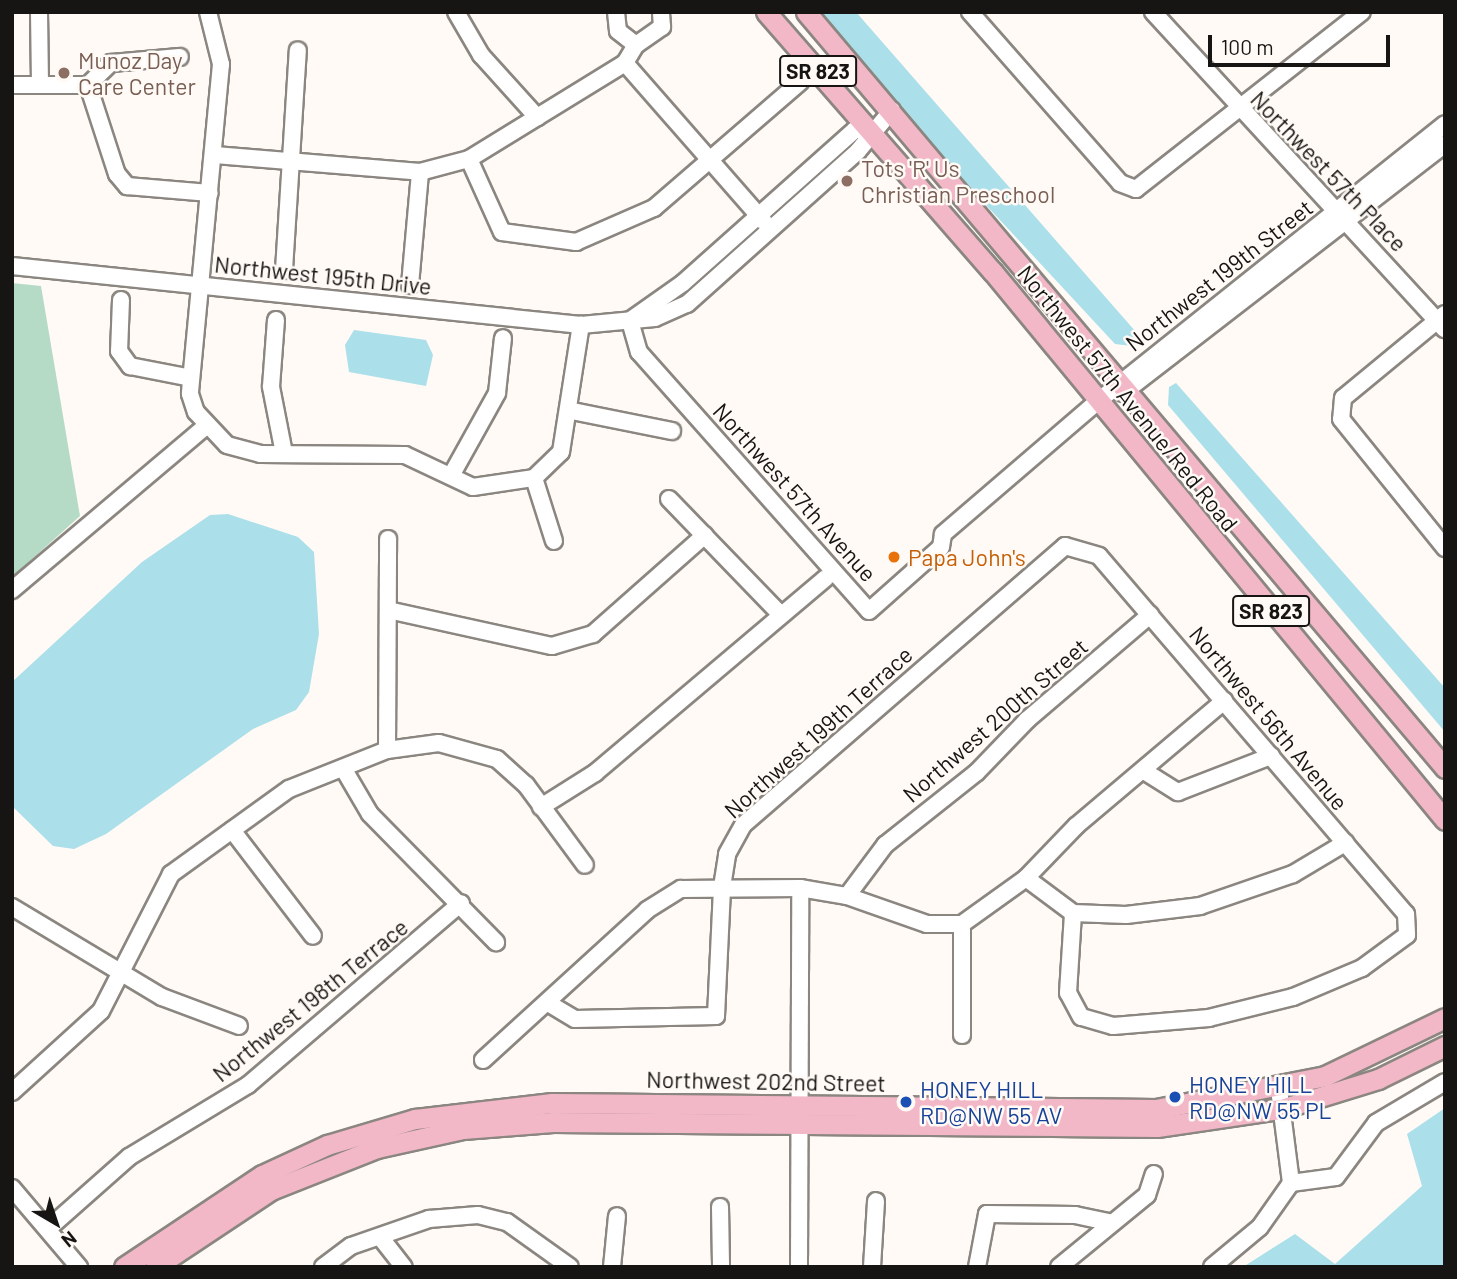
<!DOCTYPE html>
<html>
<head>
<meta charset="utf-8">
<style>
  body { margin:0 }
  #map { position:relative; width:1457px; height:1279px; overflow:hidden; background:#fffaf5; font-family:Barlow,sans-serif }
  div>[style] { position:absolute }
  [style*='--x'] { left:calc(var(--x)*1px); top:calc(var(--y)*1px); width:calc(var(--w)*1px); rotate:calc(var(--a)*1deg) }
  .green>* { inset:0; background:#b5dbc7 }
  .water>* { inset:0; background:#abdfea }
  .roads { filter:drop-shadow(2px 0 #8b8680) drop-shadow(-2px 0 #8b8680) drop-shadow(0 2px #8b8680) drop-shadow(0 -2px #8b8680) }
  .minor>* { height:16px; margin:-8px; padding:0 8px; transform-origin:8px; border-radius:8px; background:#fff }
  .major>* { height:19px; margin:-9.5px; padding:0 9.5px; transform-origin:9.5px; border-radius:9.5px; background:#f2b8c8 }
  .dots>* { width:19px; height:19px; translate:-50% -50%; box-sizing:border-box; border:4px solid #fffaf5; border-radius:50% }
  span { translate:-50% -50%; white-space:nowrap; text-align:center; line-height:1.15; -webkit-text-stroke:5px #fffaf5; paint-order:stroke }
  .shield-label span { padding:2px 5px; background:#fffaf5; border:2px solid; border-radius:5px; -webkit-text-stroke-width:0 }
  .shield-label { font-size:21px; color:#171513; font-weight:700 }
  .education-label { font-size:23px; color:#785e54 }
  .left { translate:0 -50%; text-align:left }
  .street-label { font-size:23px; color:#171513 }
  .food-label { font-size:23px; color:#c56008 }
  .transit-label { font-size:23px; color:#164399 }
  .frame { position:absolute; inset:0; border:14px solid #171513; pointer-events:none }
  .north { position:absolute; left:21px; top:1188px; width:70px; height:70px; -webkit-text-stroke:5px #fffaf5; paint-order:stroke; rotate:141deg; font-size:19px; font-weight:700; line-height:28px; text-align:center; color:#171513 }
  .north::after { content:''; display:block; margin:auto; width:24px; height:32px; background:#171513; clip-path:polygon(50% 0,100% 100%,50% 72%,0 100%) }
  .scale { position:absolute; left:1208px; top:35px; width:182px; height:32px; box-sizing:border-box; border:4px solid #171513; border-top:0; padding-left:9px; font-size:21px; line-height:24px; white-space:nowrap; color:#171513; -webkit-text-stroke:5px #fffaf5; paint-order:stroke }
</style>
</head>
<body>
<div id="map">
  <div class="green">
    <div style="clip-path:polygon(12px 283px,41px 286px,80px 516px,12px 577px)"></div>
  </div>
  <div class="water">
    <div style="clip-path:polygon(817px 12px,856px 12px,1136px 332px,1132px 346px,1115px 344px,909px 122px)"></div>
    <div style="clip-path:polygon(354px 330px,426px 340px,433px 355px,426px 386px,349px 372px,345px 345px)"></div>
    <div style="clip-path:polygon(1176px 383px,1445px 688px,1445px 732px,1168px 405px,1169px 387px)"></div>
    <div style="clip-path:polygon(228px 514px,298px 537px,314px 552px,319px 634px,309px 692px,296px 710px,253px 729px,106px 834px,74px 849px,53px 846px,12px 806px,12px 682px,142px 562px,210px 515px)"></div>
    <div style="clip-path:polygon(1445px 1108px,1445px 1267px,1243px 1267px,1295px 1234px,1335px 1264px,1422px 1186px,1407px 1134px)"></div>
  </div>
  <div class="roads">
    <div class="minor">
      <div style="--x:39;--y:12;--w:72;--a:89.2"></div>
      <div style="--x:208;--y:12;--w:54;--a:76"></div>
      <div style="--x:221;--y:64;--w:331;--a:95.4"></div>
      <div style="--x:190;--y:394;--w:19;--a:72"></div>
      <div style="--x:196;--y:412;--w:45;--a:46.8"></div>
      <div style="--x:227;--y:445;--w:34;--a:15"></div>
      <div style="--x:260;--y:454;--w:145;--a:0.4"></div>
      <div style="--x:405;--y:455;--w:75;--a:25.2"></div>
      <div style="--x:473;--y:487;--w:62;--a:-8.4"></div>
      <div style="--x:534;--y:478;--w:37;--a:-44"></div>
      <div style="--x:561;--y:452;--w:129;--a:-81.1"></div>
      <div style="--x:456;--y:12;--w:50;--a:59.8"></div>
      <div style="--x:481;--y:55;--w:84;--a:47.9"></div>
      <div style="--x:616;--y:12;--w:19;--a:84"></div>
      <div style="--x:618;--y:31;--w:23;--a:38"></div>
      <div style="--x:636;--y:45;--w:32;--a:-35"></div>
      <div style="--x:662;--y:27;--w:15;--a:-94"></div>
      <div style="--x:970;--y:12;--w:227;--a:48.7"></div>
      <div style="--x:1120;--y:183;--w:17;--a:21"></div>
      <div style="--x:1136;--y:189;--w:287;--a:-38.1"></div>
      <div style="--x:1153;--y:12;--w:431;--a:47.4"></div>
      <div style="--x:625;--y:63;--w:211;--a:48.8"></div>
      <div style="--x:12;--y:85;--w:76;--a:0"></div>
      <div style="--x:88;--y:85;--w:94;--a:72"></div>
      <div style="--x:117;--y:174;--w:16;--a:50"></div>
      <div style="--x:127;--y:186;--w:83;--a:4.8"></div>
      <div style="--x:88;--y:85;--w:32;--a:-44"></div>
      <div style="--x:111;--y:63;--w:69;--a:-5"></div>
      <div style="--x:215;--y:155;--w:206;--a:4.7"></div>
      <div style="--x:420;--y:172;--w:51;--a:-14.9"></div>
      <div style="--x:469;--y:159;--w:183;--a:-31.6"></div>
      <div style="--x:625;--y:63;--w:21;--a:-59"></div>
      <div style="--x:469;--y:159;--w:80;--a:65.7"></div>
      <div style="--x:502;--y:232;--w:75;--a:7.7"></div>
      <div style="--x:576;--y:242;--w:85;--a:-23.6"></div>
      <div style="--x:654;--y:208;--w:193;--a:-40.8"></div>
      <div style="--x:12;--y:266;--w:572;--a:5.92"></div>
      <div style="--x:581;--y:325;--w:74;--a:-5.4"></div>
      <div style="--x:655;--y:318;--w:35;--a:-24"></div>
      <div style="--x:687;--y:304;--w:229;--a:-41.8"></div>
      <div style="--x:858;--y:151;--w:53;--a:-50.3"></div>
      <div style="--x:284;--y:270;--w:220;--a:-86.4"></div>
      <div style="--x:410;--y:285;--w:113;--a:-84.9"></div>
      <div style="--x:121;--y:300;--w:51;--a:92.2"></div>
      <div style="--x:119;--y:351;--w:19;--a:54"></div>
      <div style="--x:130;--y:366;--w:62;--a:11.1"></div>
      <div style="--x:1445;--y:314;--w:132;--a:140.5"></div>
      <div style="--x:1343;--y:398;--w:21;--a:95"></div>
      <div style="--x:1341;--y:419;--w:166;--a:51.1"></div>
      <div style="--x:632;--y:319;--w:62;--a:-35.2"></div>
      <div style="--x:683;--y:283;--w:230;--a:-41.7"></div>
      <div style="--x:855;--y:130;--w:14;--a:0"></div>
      <div style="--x:276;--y:320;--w:67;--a:94.3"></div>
      <div style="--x:271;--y:387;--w:67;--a:78.9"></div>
      <div style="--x:630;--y:321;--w:32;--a:74"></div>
      <div style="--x:639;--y:352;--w:346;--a:48.4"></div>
      <div style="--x:869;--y:611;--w:96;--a:-41.6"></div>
      <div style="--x:941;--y:547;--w:13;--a:-81"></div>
      <div style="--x:943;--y:534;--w:203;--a:-40.6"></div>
      <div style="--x:1097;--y:402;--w:445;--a:-38.6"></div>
      <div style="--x:1123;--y:393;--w:407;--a:-37.7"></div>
      <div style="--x:572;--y:411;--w:102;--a:11.3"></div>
      <div style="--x:452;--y:474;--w:93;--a:-60.9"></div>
      <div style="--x:497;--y:393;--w:55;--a:-83.8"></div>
      <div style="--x:534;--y:478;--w:66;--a:72.4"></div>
      <div style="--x:669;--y:499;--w:161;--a:46"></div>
      <div style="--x:12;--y:590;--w:254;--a:-40.2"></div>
      <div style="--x:388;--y:610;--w:168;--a:12.4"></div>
      <div style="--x:552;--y:646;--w:43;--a:-16.3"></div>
      <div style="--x:593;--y:634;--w:149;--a:-41.5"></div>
      <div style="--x:387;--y:750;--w:211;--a:-89.7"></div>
      <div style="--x:343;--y:768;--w:53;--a:59.6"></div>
      <div style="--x:370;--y:814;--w:180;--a:45.5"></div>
      <div style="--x:1144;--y:771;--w:40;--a:32"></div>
      <div style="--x:1178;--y:792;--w:100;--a:-21.2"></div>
      <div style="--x:541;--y:807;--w:64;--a:-32.2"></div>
      <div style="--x:595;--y:773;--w:302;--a:-40.2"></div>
      <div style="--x:232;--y:830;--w:133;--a:52.6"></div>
      <div style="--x:1026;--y:878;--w:59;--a:36.7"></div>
      <div style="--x:847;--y:896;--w:64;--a:-53.3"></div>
      <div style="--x:885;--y:845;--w:117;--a:-38.4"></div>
      <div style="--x:977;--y:772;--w:72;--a:-46.1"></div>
      <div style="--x:1027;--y:720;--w:162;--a:-40.5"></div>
      <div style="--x:12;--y:907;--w:175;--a:31"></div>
      <div style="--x:162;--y:997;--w:82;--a:20.6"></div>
      <div style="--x:1073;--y:913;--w:53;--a:2.2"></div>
      <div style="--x:1126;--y:915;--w:75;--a:-6.9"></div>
      <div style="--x:1200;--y:906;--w:98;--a:-19"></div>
      <div style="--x:1293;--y:874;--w:61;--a:-30.8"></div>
      <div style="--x:962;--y:924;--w:111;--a:90"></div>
      <div style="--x:548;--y:1003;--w:31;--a:31"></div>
      <div style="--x:575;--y:1019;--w:141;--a:-1.2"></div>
      <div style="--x:716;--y:1016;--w:129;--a:-87.3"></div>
      <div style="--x:722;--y:887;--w:33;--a:-81"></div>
      <div style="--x:727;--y:854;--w:33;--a:-61"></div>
      <div style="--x:743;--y:825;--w:426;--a:-40.9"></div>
      <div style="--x:1065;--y:546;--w:35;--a:16"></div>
      <div style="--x:1099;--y:556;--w:472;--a:49.4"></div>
      <div style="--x:1406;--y:914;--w:21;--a:87"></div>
      <div style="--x:1407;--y:935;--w:56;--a:143.7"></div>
      <div style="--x:1362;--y:968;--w:75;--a:157.2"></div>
      <div style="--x:1293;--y:997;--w:87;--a:166"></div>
      <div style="--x:1209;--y:1018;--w:96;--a:175.2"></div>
      <div style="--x:1113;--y:1026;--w:33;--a:-164"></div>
      <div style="--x:1081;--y:1017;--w:27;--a:-118"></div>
      <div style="--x:1068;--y:993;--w:80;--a:-86.4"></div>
      <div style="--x:483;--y:1060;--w:222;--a:-42.4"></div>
      <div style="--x:647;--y:910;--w:40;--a:-32"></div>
      <div style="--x:681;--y:889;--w:119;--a:-0.5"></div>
      <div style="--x:800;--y:888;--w:48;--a:9.7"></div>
      <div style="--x:847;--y:896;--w:85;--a:19.3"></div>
      <div style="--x:927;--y:924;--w:35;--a:0"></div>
      <div style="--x:962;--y:924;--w:79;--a:-35.7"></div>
      <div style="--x:1026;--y:878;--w:72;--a:-46.1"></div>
      <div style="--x:1076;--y:826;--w:194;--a:-40.2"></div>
      <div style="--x:1279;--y:1089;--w:95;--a:82.7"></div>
      <div style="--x:12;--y:1092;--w:120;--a:-42.3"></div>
      <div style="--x:101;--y:1011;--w:154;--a:-62.9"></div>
      <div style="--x:171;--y:874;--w:145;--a:-35.8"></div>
      <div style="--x:289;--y:789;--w:105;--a:-21.7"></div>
      <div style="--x:387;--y:750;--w:52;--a:-7.7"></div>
      <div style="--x:439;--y:743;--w:60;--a:15.4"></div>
      <div style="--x:497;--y:759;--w:39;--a:42"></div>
      <div style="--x:526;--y:785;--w:99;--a:53.6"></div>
      <div style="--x:1291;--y:1183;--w:45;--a:-7.6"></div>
      <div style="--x:1336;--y:1177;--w:67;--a:-53.5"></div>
      <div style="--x:1376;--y:1123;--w:80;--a:-30.7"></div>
      <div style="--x:12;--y:1188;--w:104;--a:49.7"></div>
      <div style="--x:720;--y:1207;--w:60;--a:89"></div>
      <div style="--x:50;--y:1227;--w:106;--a:-41.5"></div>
      <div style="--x:129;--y:1157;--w:139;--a:-31.2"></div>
      <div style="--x:248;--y:1085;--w:280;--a:-40.5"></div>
      <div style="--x:381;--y:1238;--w:37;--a:52"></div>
      <div style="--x:323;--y:1267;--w:35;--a:-37"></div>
      <div style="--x:351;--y:1246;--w:83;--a:-19.1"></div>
      <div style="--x:429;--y:1219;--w:49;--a:-4.7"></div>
      <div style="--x:478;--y:1215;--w:30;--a:14"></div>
      <div style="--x:507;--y:1222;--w:77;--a:35.5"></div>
      <div style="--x:612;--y:1267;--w:51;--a:-84.4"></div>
      <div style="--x:799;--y:1267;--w:379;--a:-89.8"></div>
      <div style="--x:872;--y:1267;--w:66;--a:-86.5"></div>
      <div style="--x:977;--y:1267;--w:54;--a:-79.3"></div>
      <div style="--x:987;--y:1214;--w:88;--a:0.7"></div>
      <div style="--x:1075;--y:1215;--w:38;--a:12"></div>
      <div style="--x:1059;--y:1267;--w:114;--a:-39.3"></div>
      <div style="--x:1147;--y:1195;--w:22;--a:-72"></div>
      <div style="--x:1212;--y:1267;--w:62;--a:-39.8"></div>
      <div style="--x:1260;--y:1227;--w:54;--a:-54.8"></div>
    </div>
    <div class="major">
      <div style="--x:766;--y:12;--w:345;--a:48.9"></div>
      <div style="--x:993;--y:272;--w:710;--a:50.48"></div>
      <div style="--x:806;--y:12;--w:990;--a:49.79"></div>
      <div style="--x:124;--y:1267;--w:166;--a:-33.7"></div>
      <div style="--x:262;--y:1175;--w:72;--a:-24.8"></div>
      <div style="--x:327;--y:1145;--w:92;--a:-16.5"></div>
      <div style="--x:415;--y:1119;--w:138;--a:-6.7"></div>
      <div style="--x:552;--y:1103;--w:604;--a:0.57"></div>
      <div style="--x:1156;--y:1109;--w:172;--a:-11"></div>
      <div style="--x:1325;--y:1076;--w:133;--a:-25.8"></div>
      <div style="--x:155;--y:1267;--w:139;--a:-33.6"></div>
      <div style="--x:271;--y:1190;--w:114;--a:-21.6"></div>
      <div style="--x:377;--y:1148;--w:88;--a:-12.5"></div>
      <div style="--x:463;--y:1129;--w:90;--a:-4.4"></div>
      <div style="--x:553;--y:1122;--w:604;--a:0.47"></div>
      <div style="--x:1157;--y:1127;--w:125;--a:-8.3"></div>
      <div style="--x:1281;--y:1109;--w:102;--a:-17.2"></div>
      <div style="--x:1378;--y:1079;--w:75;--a:-26.2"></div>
    </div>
  </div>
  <div class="dots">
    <div style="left:64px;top:73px;background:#8d6e63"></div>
    <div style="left:847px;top:181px;background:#8d6e63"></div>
    <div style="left:894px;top:557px;background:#e8710a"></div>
    <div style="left:1175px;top:1097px;background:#1a4fb4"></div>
    <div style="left:906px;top:1102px;background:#1a4fb4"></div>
  </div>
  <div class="shield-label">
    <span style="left:818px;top:71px">SR 823</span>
    <span style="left:1271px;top:611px">SR 823</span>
  </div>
  <div class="education-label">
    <span class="left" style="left:78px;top:73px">Munoz Day<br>Care Center</span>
    <span class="left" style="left:861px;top:181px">Tots 'R' Us<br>Christian Preschool</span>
  </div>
  <div class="street-label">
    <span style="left:1329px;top:171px;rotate:46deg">Northwest 57th Place</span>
    <span style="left:323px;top:275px;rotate:6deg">Northwest 195th Drive</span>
    <span style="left:1219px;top:275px;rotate:-38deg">Northwest 199th Street</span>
    <span style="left:1128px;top:398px;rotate:51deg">Northwest 57th Avenue/Red Road</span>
    <span style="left:795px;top:492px;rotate:48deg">Northwest 57th Avenue</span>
    <span style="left:1269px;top:718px;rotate:50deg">Northwest 56th Avenue</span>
    <span style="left:995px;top:720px;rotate:-41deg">Northwest 200th Street</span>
    <span style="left:818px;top:732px;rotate:-42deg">Northwest 199th Terrace</span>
    <span style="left:310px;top:1000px;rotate:-39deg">Northwest 198th Terrace</span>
    <span style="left:766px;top:1081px;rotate:1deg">Northwest 202nd Street</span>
  </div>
  <div class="food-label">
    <span class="left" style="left:908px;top:557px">Papa John's</span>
  </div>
  <div class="transit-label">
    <span class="left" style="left:1189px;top:1097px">HONEY HILL<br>RD@NW 55 PL</span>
    <span class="left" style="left:920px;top:1102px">HONEY HILL<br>RD@NW 55 AV</span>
  </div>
  <div class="frame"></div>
  <div class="north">N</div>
  <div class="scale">100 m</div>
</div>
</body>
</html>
